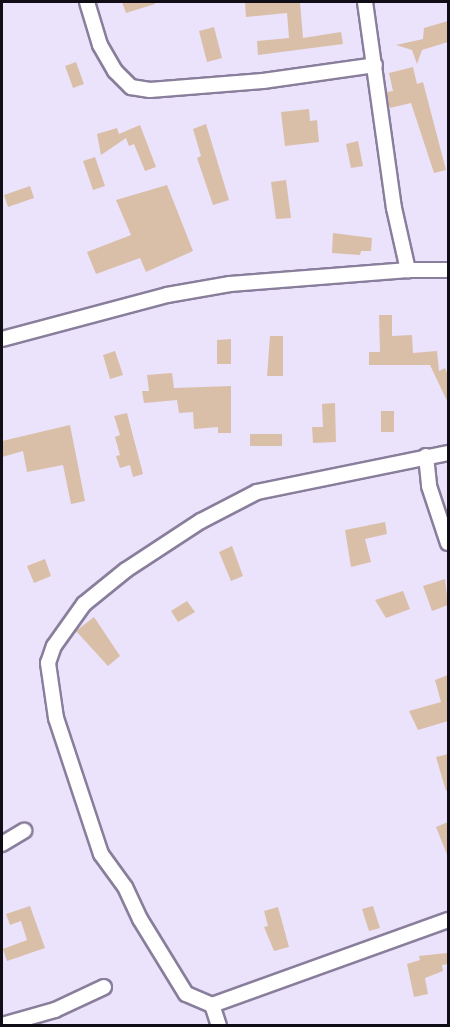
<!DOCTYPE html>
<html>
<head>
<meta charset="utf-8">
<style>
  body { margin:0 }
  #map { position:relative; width:450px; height:1027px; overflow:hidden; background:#ebe2fb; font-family:Inter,sans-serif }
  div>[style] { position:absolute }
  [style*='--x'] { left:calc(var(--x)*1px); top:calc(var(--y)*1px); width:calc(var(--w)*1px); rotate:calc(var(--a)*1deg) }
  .building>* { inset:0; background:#dabfa8 }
  .roads { filter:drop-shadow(2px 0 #897e9b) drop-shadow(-2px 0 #897e9b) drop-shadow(0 2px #897e9b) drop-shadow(0 -2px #897e9b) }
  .minor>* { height:14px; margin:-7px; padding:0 7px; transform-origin:7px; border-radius:7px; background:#fff }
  span { translate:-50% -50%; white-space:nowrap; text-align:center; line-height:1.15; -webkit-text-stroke:4.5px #f6f2fe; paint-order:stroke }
  .frame { position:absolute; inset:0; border:3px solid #110d17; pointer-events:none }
</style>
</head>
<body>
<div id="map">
  <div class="building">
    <div style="clip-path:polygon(122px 2px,155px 2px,155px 4px,126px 13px)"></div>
    <div style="clip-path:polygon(300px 2px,303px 38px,341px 32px,343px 44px,258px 55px,257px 41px,289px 38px,287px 13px,246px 17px,245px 3px)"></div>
    <div style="clip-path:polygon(448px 21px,448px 42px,422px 50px,417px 64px,412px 50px,396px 45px,423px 39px,424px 28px)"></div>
    <div style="clip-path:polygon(214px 27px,222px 58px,207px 62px,199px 31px)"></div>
    <div style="clip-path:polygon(76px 62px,84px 84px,73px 88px,65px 66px)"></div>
    <div style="clip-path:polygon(413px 67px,417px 84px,423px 82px,446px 170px,434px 173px,411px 103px,390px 108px,388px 104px,387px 92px,393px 91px,389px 73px)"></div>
    <div style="clip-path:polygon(309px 109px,310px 121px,317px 120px,319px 142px,285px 146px,281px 112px)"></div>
    <div style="clip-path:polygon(206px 124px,229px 200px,213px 205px,197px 158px,201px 156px,193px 129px)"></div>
    <div style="clip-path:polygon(140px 125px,156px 167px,145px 171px,134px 144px,129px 146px,126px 138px,101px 155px,97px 134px,117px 128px,119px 134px)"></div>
    <div style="clip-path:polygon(358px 141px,363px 166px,351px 168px,346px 144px)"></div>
    <div style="clip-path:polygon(95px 157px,105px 186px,93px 190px,83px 161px)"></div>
    <div style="clip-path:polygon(286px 180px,291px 218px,276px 219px,271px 182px)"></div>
    <div style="clip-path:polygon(167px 185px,193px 251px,146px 272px,140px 258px,96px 274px,87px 252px,131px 235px,116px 200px)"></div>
    <div style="clip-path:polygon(30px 186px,34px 198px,8px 207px,4px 195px)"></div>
    <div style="clip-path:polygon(333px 233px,372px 238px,371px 251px,361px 251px,360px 255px,332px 253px)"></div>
    <div style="clip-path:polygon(379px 315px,392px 315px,392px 336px,412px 335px,413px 353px,437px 351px,439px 371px,445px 368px,448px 375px,448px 403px,430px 365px,369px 365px,369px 352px,380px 352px)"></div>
    <div style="clip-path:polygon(270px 336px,283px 336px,283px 376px,267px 376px)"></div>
    <div style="clip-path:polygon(231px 339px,231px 364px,217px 364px,217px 340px)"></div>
    <div style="clip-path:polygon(115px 351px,123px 375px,110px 379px,103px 355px)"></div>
    <div style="clip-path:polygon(172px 373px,174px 388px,231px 386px,231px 433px,218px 433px,218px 427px,194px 429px,193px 412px,179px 413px,177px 400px,144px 403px,142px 391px,149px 391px,147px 375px)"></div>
    <div style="clip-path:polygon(335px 403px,336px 442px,313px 443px,312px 427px,323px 427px,322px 404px)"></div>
    <div style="clip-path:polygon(381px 411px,394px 411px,394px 432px,381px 432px)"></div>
    <div style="clip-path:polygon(127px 413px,143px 474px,133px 477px,130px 465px,120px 468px,116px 456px,120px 455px,115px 437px,120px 435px,114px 416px)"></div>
    <div style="clip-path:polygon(70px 425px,85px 501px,71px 504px,63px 465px,27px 472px,23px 451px,2px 457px,2px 441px)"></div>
    <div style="clip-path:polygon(250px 434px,282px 434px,282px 446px,250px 446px)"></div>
    <div style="clip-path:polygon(385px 522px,387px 534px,365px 539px,371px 562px,351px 567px,345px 530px)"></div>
    <div style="clip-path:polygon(232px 546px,243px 576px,231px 581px,219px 552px)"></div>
    <div style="clip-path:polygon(45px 559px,51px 576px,34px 583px,27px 566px)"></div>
    <div style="clip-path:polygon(445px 579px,448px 605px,432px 611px,423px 586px)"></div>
    <div style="clip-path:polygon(403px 591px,410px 609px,386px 618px,375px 600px)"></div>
    <div style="clip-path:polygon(187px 601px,195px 612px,178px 622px,171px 611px)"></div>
    <div style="clip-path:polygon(94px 617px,120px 656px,108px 666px,76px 631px)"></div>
    <div style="clip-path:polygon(448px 675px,448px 721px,418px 730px,409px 711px,441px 702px,435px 680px)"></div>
    <div style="clip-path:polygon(448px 754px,448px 790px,446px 791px,436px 757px)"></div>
    <div style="clip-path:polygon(448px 822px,448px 857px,436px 827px)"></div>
    <div style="clip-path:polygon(30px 906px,45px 948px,7px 961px,3px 949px,27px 940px,21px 921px,10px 925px,6px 914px)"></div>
    <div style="clip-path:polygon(373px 906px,380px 928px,369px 931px,362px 909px)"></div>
    <div style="clip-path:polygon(278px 907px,289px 947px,274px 951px,264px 927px,268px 926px,264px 911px)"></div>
    <div style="clip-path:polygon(447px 953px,448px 964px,442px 965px,443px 971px,425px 978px,428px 994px,414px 997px,407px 964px,420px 960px,419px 956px)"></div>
  </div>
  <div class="roads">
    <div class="minor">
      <div style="--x:87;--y:2;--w:45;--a:73.2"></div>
      <div style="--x:100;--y:45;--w:30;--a:60"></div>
      <div style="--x:115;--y:71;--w:23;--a:45"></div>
      <div style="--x:131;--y:87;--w:19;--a:9"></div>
      <div style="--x:150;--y:90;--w:113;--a:-4.6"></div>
      <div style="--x:263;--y:81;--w:113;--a:-8.1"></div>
      <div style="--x:365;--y:2;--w:208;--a:82"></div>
      <div style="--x:394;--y:208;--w:64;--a:77.3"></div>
      <div style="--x:2;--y:339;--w:171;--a:-14.9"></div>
      <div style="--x:167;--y:295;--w:64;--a:-9.9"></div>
      <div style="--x:230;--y:284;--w:179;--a:-4.5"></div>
      <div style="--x:408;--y:270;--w:40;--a:0"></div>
      <div style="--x:426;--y:456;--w:30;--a:84"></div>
      <div style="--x:429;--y:486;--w:60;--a:71.6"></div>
      <div style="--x:2;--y:844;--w:26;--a:-31"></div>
      <div style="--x:212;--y:1005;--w:251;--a:-19.8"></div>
      <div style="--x:2;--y:1025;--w:55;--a:-15.8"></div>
      <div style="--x:55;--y:1010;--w:54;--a:-25.1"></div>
      <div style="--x:219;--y:1026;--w:22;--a:-108"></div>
      <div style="--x:212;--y:1005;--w:28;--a:-157"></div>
      <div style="--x:186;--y:994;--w:88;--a:-121.5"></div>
      <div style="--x:140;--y:919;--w:35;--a:-115"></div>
      <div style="--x:125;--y:887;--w:41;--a:-126"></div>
      <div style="--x:101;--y:854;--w:143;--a:-108.3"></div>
      <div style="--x:56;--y:718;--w:56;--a:-98.3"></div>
      <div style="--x:48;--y:663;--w:18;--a:-71"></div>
      <div style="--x:54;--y:646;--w:52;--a:-54.5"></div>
      <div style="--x:84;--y:604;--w:54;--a:-39"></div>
      <div style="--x:126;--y:570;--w:90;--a:-33.2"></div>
      <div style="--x:201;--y:521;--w:63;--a:-27.4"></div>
      <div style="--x:257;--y:492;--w:195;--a:-11.5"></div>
    </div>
  </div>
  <div class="frame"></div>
</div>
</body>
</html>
